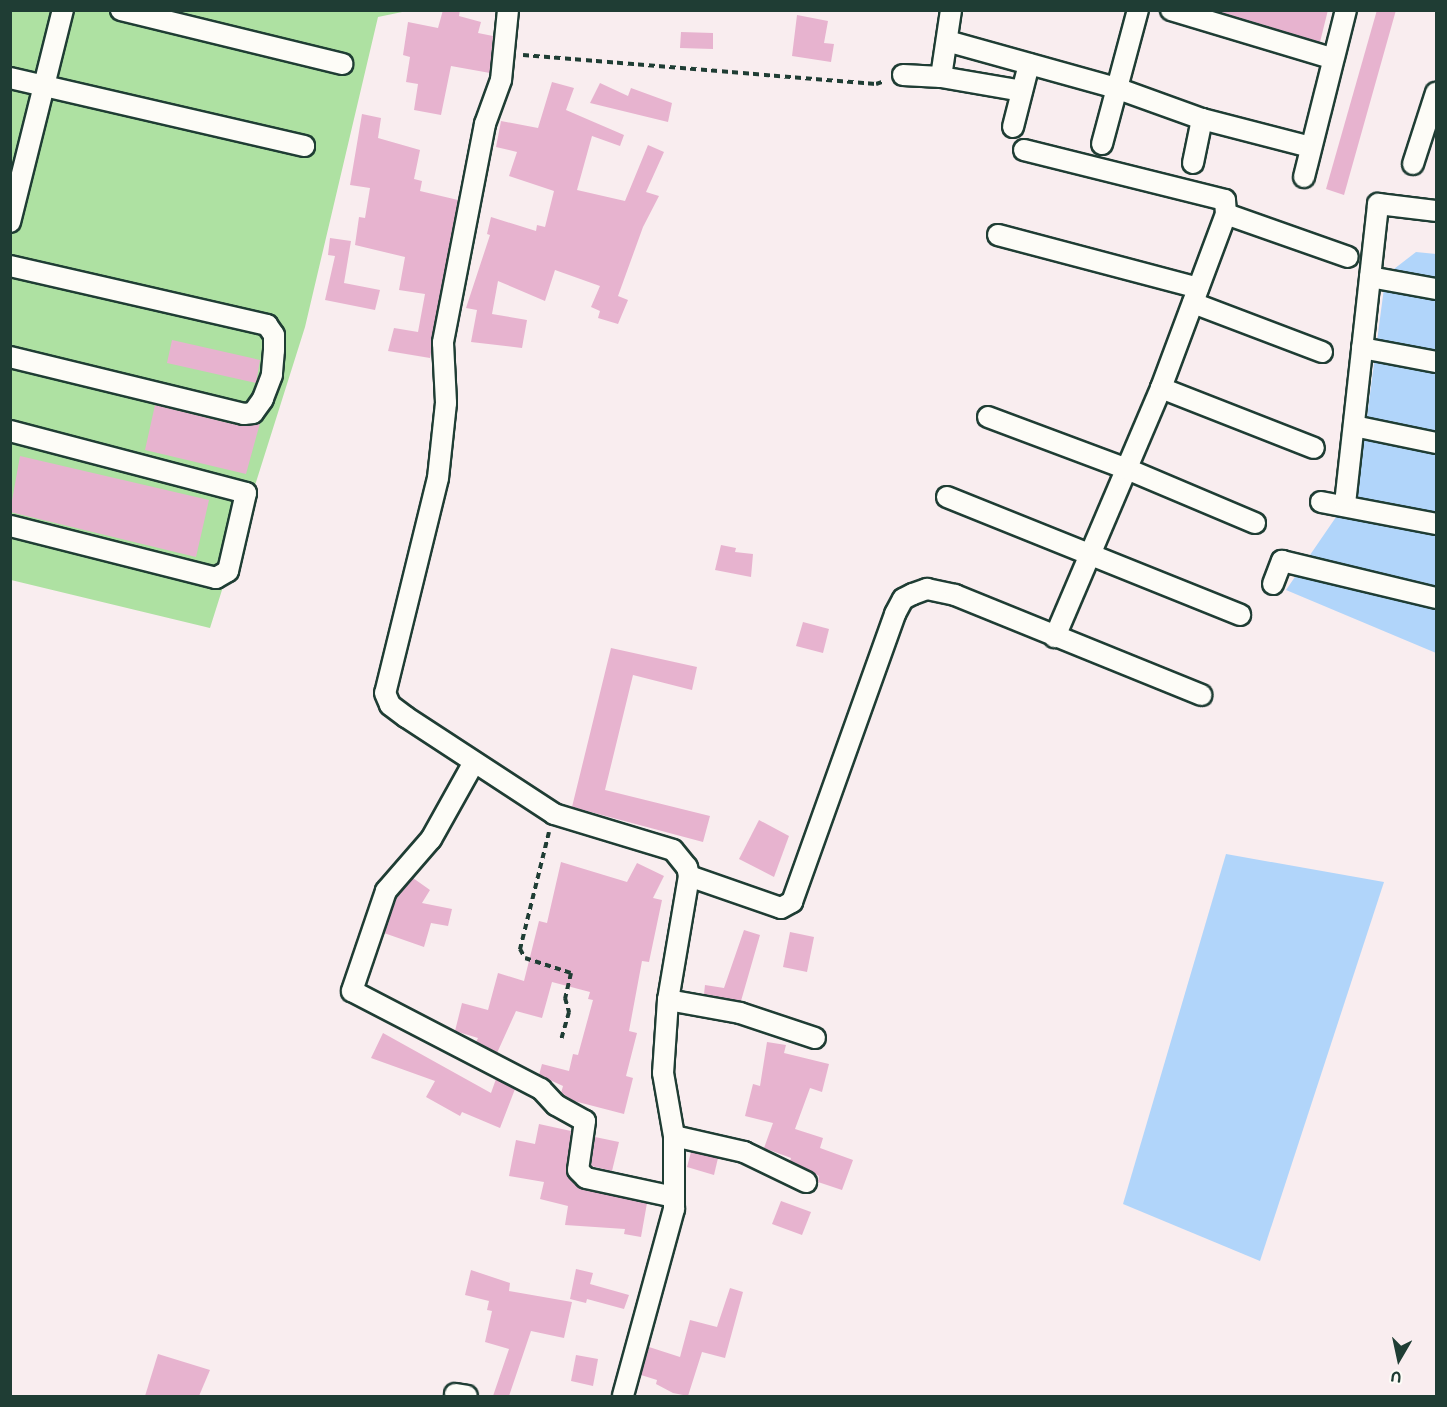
<!DOCTYPE html>
<html>
<head>
<meta charset="utf-8">
<style>
  body { margin:0 }
  #map { position:relative; width:1447px; height:1407px; overflow:hidden; background:#f9edef; font-family:Itim,sans-serif }
  div>[style] { position:absolute }
  [style*='--x'] { left:calc(var(--x)*1px); top:calc(var(--y)*1px); width:calc(var(--w)*1px); rotate:calc(var(--a)*1deg) }
  .green>* { inset:0; background:#aee1a2 }
  .water>* { inset:0; background:#b1d5fa }
  .building>* { inset:0; background:#e7b3cf }
  .path>* { height:4px; margin-top:-2px; transform-origin:0; background:repeating-linear-gradient(90deg,#1f3d34 0 6px,transparent 0 10.5px) }
  .roads { filter:drop-shadow(2px 0 #1f3d34) drop-shadow(-2px 0 #1f3d34) drop-shadow(0 2px #1f3d34) drop-shadow(0 -2px #1f3d34) }
  .minor>* { height:20px; margin:-10px; padding:0 10px; transform-origin:10px; border-radius:10px; background:#fdfcf7 }
  span { translate:-50% -50%; white-space:nowrap; text-align:center; line-height:1.15; -webkit-text-stroke:6px #fdfcf7; paint-order:stroke }
  .frame { position:absolute; inset:0; border:12px solid #1f3d34; pointer-events:none }
  .north { position:absolute; left:1369px; top:1329px; width:60px; height:60px; -webkit-text-stroke:4px #fdfcf7; paint-order:stroke; rotate:189deg; font-size:16px; font-weight:700; line-height:24px; text-align:center; color:#1f3d34 }
  .north::after { content:''; display:block; margin:auto; width:21px; height:27px; background:#1f3d34; clip-path:polygon(50% 0,100% 100%,50% 72%,0 100%) }
</style>
</head>
<body>
<div id="map">
  <div class="green">
    <div style="clip-path:polygon(11px 11px,407px 11px,378px 17px,305px 327px,210px 628px,11px 580px)"></div>
  </div>
  <div class="water">
    <div style="clip-path:polygon(1416px 252px,1436px 254px,1436px 653px,1286px 590px,1358px 485px,1384px 288px,1394px 269px)"></div>
    <div style="clip-path:polygon(1226px 854px,1384px 882px,1260px 1261px,1123px 1204px)"></div>
  </div>
  <div class="building">
    <div style="clip-path:polygon(443px 10px,460px 10px,459px 16px,481px 22px,478px 33px,493px 36px,490px 73px,451px 66px,441px 115px,414px 110px,418px 84px,406px 82px,410px 57px,403px 55px,408px 22px,438px 28px)"></div>
    <div style="clip-path:polygon(1214px 10px,1328px 10px,1320px 42px)"></div>
    <div style="clip-path:polygon(1377px 10px,1396px 10px,1344px 195px,1326px 189px)"></div>
    <div style="clip-path:polygon(797px 15px,828px 21px,824px 43px,834px 44px,831px 62px,792px 56px)"></div>
    <div style="clip-path:polygon(681px 32px,713px 33px,713px 49px,680px 48px)"></div>
    <div style="clip-path:polygon(552px 82px,574px 88px,566px 110px,624px 135px,620px 146px,592px 136px,577px 190px,625px 201px,648px 145px,664px 152px,646px 192px,659px 196px,643px 227px,618px 296px,628px 300px,618px 324px,598px 318px,600px 311px,591px 307px,600px 286px,555px 270px,545px 301px,498px 281px,492px 314px,527px 320px,522px 348px,471px 342px,477px 310px,466px 308px,490px 235px,487px 234px,491px 217px,536px 231px,537px 225px,545px 227px,554px 191px,509px 176px,517px 152px,496px 147px,501px 121px,538px 128px)"></div>
    <div style="clip-path:polygon(600px 83px,628px 96px,631px 88px,672px 103px,668px 122px,590px 103px)"></div>
    <div style="clip-path:polygon(362px 114px,381px 118px,378px 138px,420px 150px,414px 179px,422px 181px,420px 191px,458px 200px,430px 358px,388px 351px,394px 328px,418px 332px,425px 294px,399px 290px,405px 257px,355px 245px,359px 217px,365px 218px,370px 188px,350px 185px)"></div>
    <div style="clip-path:polygon(330px 238px,351px 241px,344px 283px,380px 290px,375px 310px,325px 300px,335px 256px,328px 255px)"></div>
    <div style="clip-path:polygon(172px 340px,260px 360px,256px 383px,167px 363px)"></div>
    <div style="clip-path:polygon(155px 405px,241px 426px,260px 423px,246px 474px,145px 450px)"></div>
    <div style="clip-path:polygon(20px 456px,209px 500px,196px 557px,10px 512px)"></div>
    <div style="clip-path:polygon(721px 545px,736px 548px,735px 552px,753px 554px,751px 577px,715px 570px)"></div>
    <div style="clip-path:polygon(803px 622px,829px 629px,823px 653px,796px 646px)"></div>
    <div style="clip-path:polygon(611px 648px,697px 667px,692px 690px,633px 675px,605px 790px,710px 816px,703px 842px,572px 807px)"></div>
    <div style="clip-path:polygon(759px 820px,789px 836px,774px 877px,739px 859px)"></div>
    <div style="clip-path:polygon(561px 862px,627px 882px,637px 863px,664px 876px,653px 898px,662px 900px,649px 962px,642px 961px,629px 1031px,637px 1033px,626px 1076px,633px 1078px,624px 1114px,574px 1101px,561px 1093px,563px 1086px,539px 1075px,542px 1064px,569px 1071px,573px 1054px,578px 1055px,593px 1000px,588px 999px,590px 992px,552px 982px,542px 1018px,516px 1011px,497px 1053px,476px 1042px,478px 1038px,455px 1031px,462px 1003px,488px 1010px,498px 973px,524px 981px,539px 921px,547px 923px)"></div>
    <div style="clip-path:polygon(413px 878px,430px 890px,422px 903px,452px 909px,448px 926px,431px 923px,424px 947px,384px 933px,397px 897px)"></div>
    <div style="clip-path:polygon(744px 930px,760px 935px,741px 1001px,704px 994px,705px 985px,724px 988px)"></div>
    <div style="clip-path:polygon(790px 932px,814px 937px,807px 972px,783px 967px)"></div>
    <div style="clip-path:polygon(383px 1033px,491px 1093px,496px 1079px,515px 1089px,500px 1128px,462px 1112px,460px 1116px,426px 1097px,435px 1081px,371px 1058px)"></div>
    <div style="clip-path:polygon(767px 1042px,786px 1045px,784px 1053px,829px 1064px,822px 1092px,810px 1088px,795px 1129px,823px 1138px,820px 1148px,853px 1160px,842px 1190px,818px 1182px,819px 1176px,790px 1161px,791px 1158px,764px 1148px,773px 1123px,745px 1116px,753px 1084px,760px 1086px)"></div>
    <div style="clip-path:polygon(539px 1124px,571px 1131px,567px 1173px,578px 1187px,647px 1203px,641px 1237px,624px 1234px,625px 1229px,565px 1225px,568px 1206px,540px 1199px,544px 1182px,509px 1176px,516px 1140px,535px 1144px)"></div>
    <div style="clip-path:polygon(595px 1137px,619px 1142px,612px 1171px,591px 1166px)"></div>
    <div style="clip-path:polygon(691px 1152px,718px 1158px,714px 1175px,687px 1167px)"></div>
    <div style="clip-path:polygon(781px 1201px,811px 1212px,802px 1235px,772px 1224px)"></div>
    <div style="clip-path:polygon(576px 1269px,593px 1273px,590px 1284px,629px 1295px,624px 1309px,587px 1299px,586px 1303px,570px 1299px)"></div>
    <div style="clip-path:polygon(471px 1270px,510px 1283px,509px 1291px,572px 1302px,564px 1338px,531px 1331px,509px 1396px,493px 1396px,509px 1349px,485px 1342px,492px 1311px,487px 1310px,489px 1301px,465px 1295px)"></div>
    <div style="clip-path:polygon(730px 1288px,743px 1292px,725px 1358px,702px 1352px,688px 1396px,673px 1393px,656px 1384px,657px 1380px,641px 1375px,649px 1347px,680px 1357px,690px 1320px,717px 1327px)"></div>
    <div style="clip-path:polygon(158px 1354px,210px 1370px,199px 1396px,145px 1396px)"></div>
    <div style="clip-path:polygon(576px 1355px,598px 1359px,593px 1386px,571px 1381px)"></div>
  </div>
  <div class="path">
    <div style="--x:523;--y:55;--w:354;--a:4.7"></div>
    <div style="--x:876;--y:84;--w:9;--a:-18"></div>
    <div style="--x:549;--y:832;--w:121;--a:103.9"></div>
    <div style="--x:520;--y:949;--w:10;--a:61"></div>
    <div style="--x:525;--y:958;--w:48;--a:18.1"></div>
    <div style="--x:571;--y:973;--w:26;--a:103"></div>
    <div style="--x:565;--y:998;--w:15;--a:74"></div>
    <div style="--x:569;--y:1012;--w:29;--a:106"></div>
  </div>
  <div class="roads">
    <div class="minor">
      <div style="--x:121;--y:10;--w:228;--a:13.7"></div>
      <div style="--x:508;--y:10;--w:70;--a:95.7"></div>
      <div style="--x:501;--y:80;--w:47;--a:110"></div>
      <div style="--x:485;--y:124;--w:223;--a:100.9"></div>
      <div style="--x:443;--y:343;--w:60;--a:87.1"></div>
      <div style="--x:446;--y:403;--w:75;--a:96.1"></div>
      <div style="--x:438;--y:478;--w:221;--a:103.8"></div>
      <div style="--x:385;--y:693;--w:13;--a:67"></div>
      <div style="--x:390;--y:705;--w:20;--a:37"></div>
      <div style="--x:406;--y:717;--w:177;--a:33.2"></div>
      <div style="--x:554;--y:814;--w:124;--a:16.8"></div>
      <div style="--x:673;--y:850;--w:22;--a:51"></div>
      <div style="--x:687;--y:867;--w:9;--a:77"></div>
      <div style="--x:689;--y:876;--w:126;--a:99.6"></div>
      <div style="--x:668;--y:1000;--w:73;--a:93.9"></div>
      <div style="--x:663;--y:1073;--w:64;--a:80.1"></div>
      <div style="--x:674;--y:1136;--w:73;--a:90"></div>
      <div style="--x:674;--y:1209;--w:194;--a:105.3"></div>
      <div style="--x:1171;--y:10;--w:167;--a:16.7"></div>
      <div style="--x:947;--y:41;--w:175;--a:15.5"></div>
      <div style="--x:1116;--y:88;--w:91;--a:19.8"></div>
      <div style="--x:1202;--y:119;--w:112;--a:14.5"></div>
      <div style="--x:903;--y:75;--w:38;--a:3"></div>
      <div style="--x:941;--y:77;--w:82;--a:9.8"></div>
      <div style="--x:941;--y:77;--w:68;--a:-81.5"></div>
      <div style="--x:10;--y:78;--w:302;--a:13"></div>
      <div style="--x:1013;--y:127;--w:65;--a:-75.7"></div>
      <div style="--x:1102;--y:144;--w:139;--a:-75"></div>
      <div style="--x:1024;--y:150;--w:207;--a:14"></div>
      <div style="--x:1225;--y:200;--w:14;--a:86"></div>
      <div style="--x:1226;--y:214;--w:186;--a:110.5"></div>
      <div style="--x:1161;--y:388;--w:271;--a:113.1"></div>
      <div style="--x:1193;--y:163;--w:45;--a:-78.4"></div>
      <div style="--x:1413;--y:164;--w:75;--a:-72.1"></div>
      <div style="--x:1304;--y:177;--w:172;--a:-75.9"></div>
      <div style="--x:1226;--y:214;--w:129;--a:19.4"></div>
      <div style="--x:10;--y:222;--w:219;--a:-76"></div>
      <div style="--x:998;--y:235;--w:207;--a:14.8"></div>
      <div style="--x:10;--y:266;--w:264;--a:12.9"></div>
      <div style="--x:267;--y:325;--w:12;--a:55"></div>
      <div style="--x:274;--y:335;--w:15;--a:90"></div>
      <div style="--x:274;--y:350;--w:25;--a:95"></div>
      <div style="--x:272;--y:375;--w:26;--a:111"></div>
      <div style="--x:263;--y:399;--w:17;--a:126"></div>
      <div style="--x:253;--y:413;--w:9;--a:174"></div>
      <div style="--x:244;--y:414;--w:241;--a:-166.3"></div>
      <div style="--x:1370;--y:277;--w:67;--a:10.3"></div>
      <div style="--x:1193;--y:303;--w:138;--a:20.8"></div>
      <div style="--x:1362;--y:348;--w:75;--a:10.7"></div>
      <div style="--x:1161;--y:388;--w:164;--a:21.4"></div>
      <div style="--x:988;--y:417;--w:148;--a:20.5"></div>
      <div style="--x:1127;--y:469;--w:139;--a:22.9"></div>
      <div style="--x:1354;--y:426;--w:84;--a:11.7"></div>
      <div style="--x:10;--y:431;--w:244;--a:14.7"></div>
      <div style="--x:246;--y:493;--w:80;--a:103"></div>
      <div style="--x:228;--y:571;--w:14;--a:150"></div>
      <div style="--x:216;--y:578;--w:212;--a:-165.8"></div>
      <div style="--x:947;--y:497;--w:316;--a:21.9"></div>
      <div style="--x:1321;--y:502;--w:117;--a:10.8"></div>
      <div style="--x:1345;--y:504;--w:302;--a:-83.7"></div>
      <div style="--x:1378;--y:204;--w:58;--a:6.9"></div>
      <div style="--x:1273;--y:584;--w:25;--a:-69"></div>
      <div style="--x:1282;--y:561;--w:158;--a:13.5"></div>
      <div style="--x:473;--y:764;--w:86;--a:119.2"></div>
      <div style="--x:431;--y:839;--w:69;--a:130.9"></div>
      <div style="--x:386;--y:891;--w:106;--a:108.8"></div>
      <div style="--x:352;--y:991;--w:213;--a:27.4"></div>
      <div style="--x:541;--y:1089;--w:22;--a:47"></div>
      <div style="--x:556;--y:1105;--w:33;--a:29"></div>
      <div style="--x:585;--y:1121;--w:49;--a:98.1"></div>
      <div style="--x:578;--y:1170;--w:11;--a:45"></div>
      <div style="--x:586;--y:1178;--w:90;--a:12.2"></div>
      <div style="--x:689;--y:876;--w:97;--a:19.2"></div>
      <div style="--x:781;--y:908;--w:13;--a:-29"></div>
      <div style="--x:792;--y:902;--w:306;--a:-70.3"></div>
      <div style="--x:895;--y:614;--w:17;--a:-62"></div>
      <div style="--x:903;--y:599;--w:11;--a:-27"></div>
      <div style="--x:913;--y:594;--w:15;--a:-20"></div>
      <div style="--x:927;--y:589;--w:29;--a:12"></div>
      <div style="--x:955;--y:595;--w:266;--a:22.1"></div>
      <div style="--x:668;--y:1000;--w:73;--a:10.2"></div>
      <div style="--x:740;--y:1013;--w:79;--a:18.4"></div>
      <div style="--x:674;--y:1136;--w:72;--a:12.9"></div>
      <div style="--x:744;--y:1152;--w:69;--a:25.8"></div>
      <div style="--x:455;--y:1394;--w:12;--a:9"></div>
    </div>
  </div>
  <div class="frame"></div>
  <div class="north">U</div>
</div>
</body>
</html>
